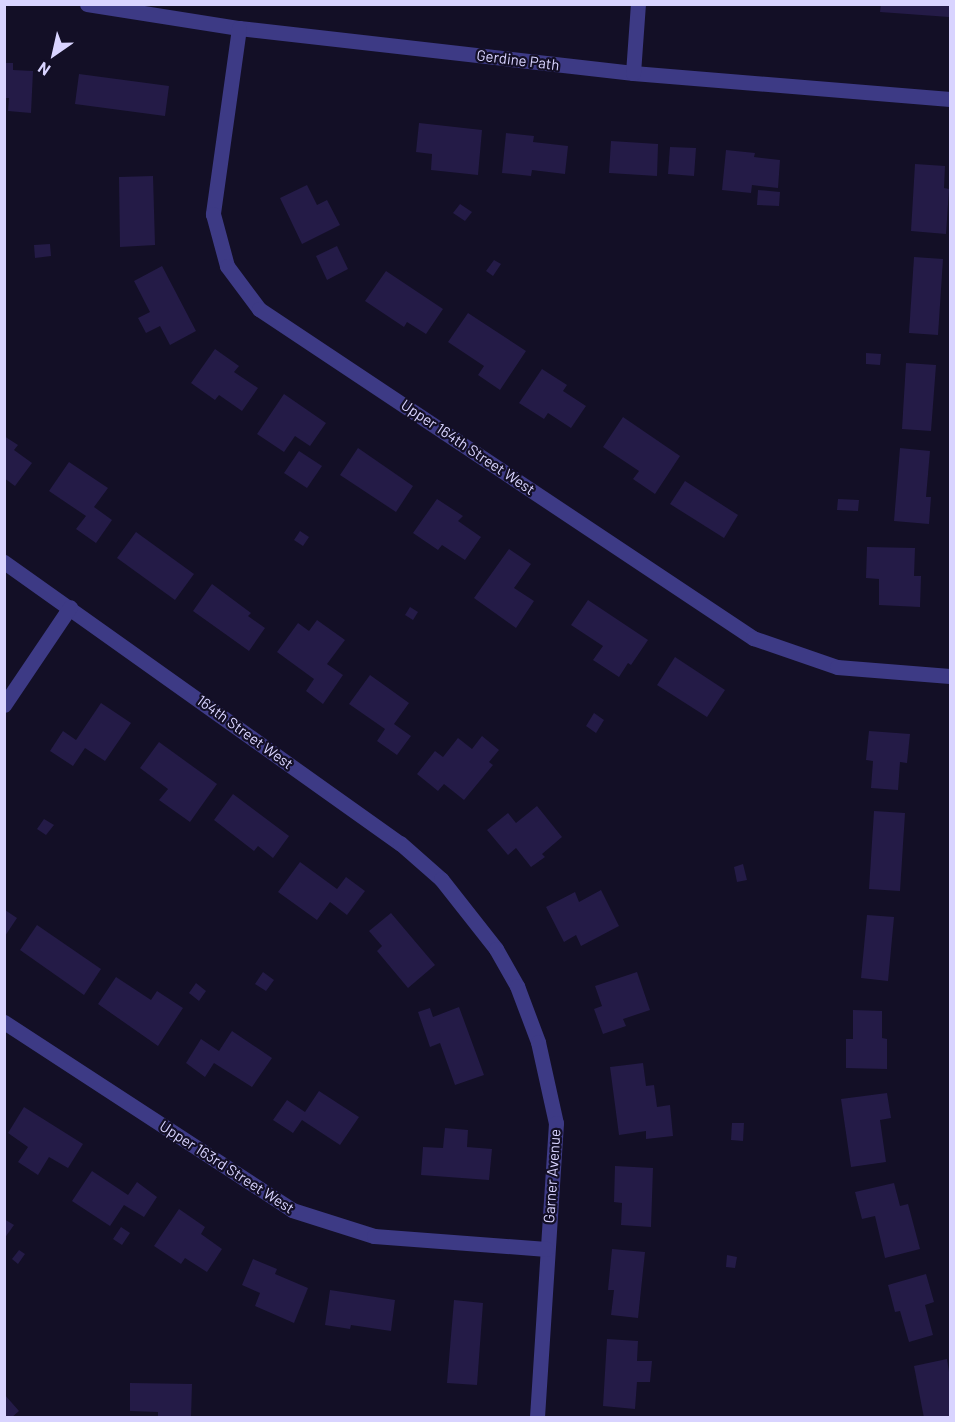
<!DOCTYPE html>
<html>
<head>
<meta charset="utf-8">
<style>
  body { margin:0 }
  #map { position:relative; width:955px; height:1422px; overflow:hidden; background:#130f26; font-family:Barlow,sans-serif }
  div>[style] { position:absolute }
  [style*='--x'] { left:calc(var(--x)*1px); top:calc(var(--y)*1px); width:calc(var(--w)*1px); rotate:calc(var(--a)*1deg) }
  .building>* { inset:0; background:#241b47 }
  .minor>* { height:15px; margin:-7.5px; padding:0 7.5px; transform-origin:7.5px; border-radius:7.5px; background:#3d3a85 }
  span { translate:-50% -50%; white-space:nowrap; text-align:center; line-height:1.15; -webkit-text-stroke:4.5px #130f26; paint-order:stroke }
  .street-label { font-size:15px; color:#d9d4ff }
  .frame { position:absolute; inset:0; border:6px solid #d9d4ff; pointer-events:none }
  .north { position:absolute; left:24px; top:24px; width:60px; height:60px; -webkit-text-stroke:4px #130f26; paint-order:stroke; rotate:214deg; font-size:16px; font-weight:700; line-height:24px; text-align:center; color:#d9d4ff }
  .north::after { content:''; display:block; margin:auto; width:21px; height:27px; background:#d9d4ff; clip-path:polygon(50% 0,100% 100%,50% 72%,0 100%) }
</style>
</head>
<body>
<div id="map">
  <div class="building">
    <div style="clip-path:polygon(881px 4px,950px 4px,949px 17px,880px 12px)"></div>
    <div style="clip-path:polygon(4px 63px,13px 63px,13px 70px,33px 71px,31px 113px,8px 111px,9px 98px,4px 98px)"></div>
    <div style="clip-path:polygon(79px 74px,169px 86px,165px 116px,75px 104px)"></div>
    <div style="clip-path:polygon(419px 123px,482px 130px,478px 175px,431px 170px,432px 154px,416px 152px)"></div>
    <div style="clip-path:polygon(506px 133px,534px 136px,533px 142px,568px 146px,565px 174px,532px 170px,531px 176px,502px 173px)"></div>
    <div style="clip-path:polygon(611px 141px,658px 144px,657px 176px,609px 173px)"></div>
    <div style="clip-path:polygon(670px 147px,696px 148px,694px 176px,668px 174px)"></div>
    <div style="clip-path:polygon(726px 150px,755px 153px,754px 157px,780px 160px,778px 188px,752px 185px,751px 193px,722px 190px)"></div>
    <div style="clip-path:polygon(915px 164px,945px 166px,944px 188px,949px 189px,946px 234px,911px 231px)"></div>
    <div style="clip-path:polygon(153px 176px,155px 245px,120px 247px,119px 177px)"></div>
    <div style="clip-path:polygon(307px 185px,317px 205px,327px 200px,340px 225px,302px 244px,280px 198px)"></div>
    <div style="clip-path:polygon(758px 190px,780px 192px,779px 206px,757px 205px)"></div>
    <div style="clip-path:polygon(460px 204px,472px 212px,465px 221px,453px 213px)"></div>
    <div style="clip-path:polygon(50px 244px,51px 256px,35px 258px,34px 245px)"></div>
    <div style="clip-path:polygon(337px 246px,348px 269px,327px 280px,316px 256px)"></div>
    <div style="clip-path:polygon(914px 257px,943px 259px,938px 335px,909px 333px)"></div>
    <div style="clip-path:polygon(494px 260px,501px 264px,493px 276px,486px 271px)"></div>
    <div style="clip-path:polygon(162px 266px,196px 331px,170px 345px,160px 326px,146px 333px,138px 318px,150px 312px,134px 281px)"></div>
    <div style="clip-path:polygon(386px 271px,443px 309px,426px 334px,407px 322px,404px 327px,365px 301px)"></div>
    <div style="clip-path:polygon(468px 313px,526px 351px,500px 390px,478px 375px,484px 366px,448px 342px)"></div>
    <div style="clip-path:polygon(215px 349px,239px 366px,234px 372px,258px 388px,242px 411px,219px 395px,215px 400px,191px 383px)"></div>
    <div style="clip-path:polygon(866px 353px,881px 354px,880px 365px,866px 364px)"></div>
    <div style="clip-path:polygon(906px 363px,936px 365px,931px 431px,902px 429px)"></div>
    <div style="clip-path:polygon(542px 369px,567px 385px,563px 391px,586px 406px,571px 428px,548px 413px,544px 419px,519px 403px)"></div>
    <div style="clip-path:polygon(284px 394px,326px 423px,310px 446px,295px 436px,284px 452px,257px 434px)"></div>
    <div style="clip-path:polygon(623px 417px,680px 456px,655px 494px,633px 479px,639px 471px,603px 447px)"></div>
    <div style="clip-path:polygon(4px 436px,18px 445px,14px 450px,32px 463px,15px 486px,4px 478px)"></div>
    <div style="clip-path:polygon(358px 448px,413px 486px,396px 512px,340px 475px)"></div>
    <div style="clip-path:polygon(900px 448px,930px 451px,926px 497px,931px 497px,929px 524px,894px 521px)"></div>
    <div style="clip-path:polygon(299px 451px,322px 466px,307px 488px,284px 473px)"></div>
    <div style="clip-path:polygon(69px 462px,108px 488px,94px 507px,112px 520px,96px 543px,76px 529px,86px 516px,49px 491px)"></div>
    <div style="clip-path:polygon(685px 481px,738px 515px,724px 538px,670px 504px)"></div>
    <div style="clip-path:polygon(437px 499px,463px 516px,458px 521px,481px 537px,465px 560px,442px 545px,438px 550px,413px 533px)"></div>
    <div style="clip-path:polygon(838px 499px,859px 500px,858px 511px,837px 510px)"></div>
    <div style="clip-path:polygon(300px 531px,309px 537px,303px 546px,294px 540px)"></div>
    <div style="clip-path:polygon(136px 532px,194px 574px,175px 600px,117px 558px)"></div>
    <div style="clip-path:polygon(867px 547px,915px 548px,914px 576px,921px 576px,920px 607px,879px 605px,879px 579px,866px 578px)"></div>
    <div style="clip-path:polygon(509px 549px,531px 564px,514px 588px,534px 601px,516px 628px,474px 598px)"></div>
    <div style="clip-path:polygon(212px 584px,251px 613px,248px 616px,265px 628px,249px 651px,193px 611px)"></div>
    <div style="clip-path:polygon(588px 600px,648px 640px,631px 665px,628px 663px,619px 677px,593px 660px,603px 646px,571px 625px)"></div>
    <div style="clip-path:polygon(410px 607px,418px 612px,413px 620px,405px 615px)"></div>
    <div style="clip-path:polygon(317px 620px,345px 640px,327px 664px,343px 675px,323px 704px,306px 691px,314px 679px,277px 652px,298px 623px,309px 631px)"></div>
    <div style="clip-path:polygon(675px 657px,725px 690px,707px 717px,657px 685px)"></div>
    <div style="clip-path:polygon(370px 675px,409px 703px,394px 724px,411px 736px,397px 755px,377px 741px,385px 729px,349px 704px)"></div>
    <div style="clip-path:polygon(101px 703px,131px 723px,105px 761px,85px 748px,73px 766px,50px 751px,63px 731px,76px 740px)"></div>
    <div style="clip-path:polygon(594px 713px,604px 720px,596px 733px,586px 726px)"></div>
    <div style="clip-path:polygon(869px 731px,910px 734px,907px 763px,900px 762px,898px 790px,871px 788px,873px 761px,866px 760px)"></div>
    <div style="clip-path:polygon(482px 736px,499px 750px,489px 762px,493px 765px,464px 800px,444px 784px,438px 791px,417px 774px,435px 751px,443px 757px,458px 738px,472px 749px)"></div>
    <div style="clip-path:polygon(159px 742px,217px 784px,190px 822px,159px 800px,168px 789px,140px 768px)"></div>
    <div style="clip-path:polygon(233px 794px,289px 836px,273px 858px,258px 846px,254px 851px,214px 820px)"></div>
    <div style="clip-path:polygon(537px 806px,562px 837px,542px 854px,545px 857px,531px 867px,516px 848px,508px 855px,487px 830px,508px 813px,516px 823px)"></div>
    <div style="clip-path:polygon(874px 811px,905px 813px,900px 891px,869px 889px)"></div>
    <div style="clip-path:polygon(44px 819px,54px 825px,46px 835px,37px 829px)"></div>
    <div style="clip-path:polygon(300px 862px,337px 889px,346px 877px,365px 891px,347px 915px,330px 902px,317px 920px,278px 892px)"></div>
    <div style="clip-path:polygon(743px 864px,747px 880px,737px 882px,734px 867px)"></div>
    <div style="clip-path:polygon(601px 890px,619px 926px,581px 946px,576px 935px,564px 942px,546px 907px,575px 892px,579px 902px)"></div>
    <div style="clip-path:polygon(5px 910px,17px 918px,5px 936px)"></div>
    <div style="clip-path:polygon(391px 913px,435px 965px,408px 988px,377px 951px,382px 946px,369px 931px)"></div>
    <div style="clip-path:polygon(867px 915px,894px 917px,888px 981px,861px 978px)"></div>
    <div style="clip-path:polygon(37px 925px,101px 969px,84px 995px,20px 950px)"></div>
    <div style="clip-path:polygon(263px 972px,274px 980px,266px 991px,255px 984px)"></div>
    <div style="clip-path:polygon(637px 972px,650px 1010px,623px 1019px,626px 1026px,603px 1034px,594px 1009px,602px 1006px,595px 986px)"></div>
    <div style="clip-path:polygon(116px 977px,151px 1000px,157px 991px,183px 1008px,158px 1046px,98px 1004px)"></div>
    <div style="clip-path:polygon(196px 983px,206px 991px,199px 1001px,189px 993px)"></div>
    <div style="clip-path:polygon(459px 1007px,484px 1075px,455px 1085px,440px 1043px,430px 1047px,418px 1012px,430px 1008px,433px 1017px)"></div>
    <div style="clip-path:polygon(853px 1010px,882px 1011px,882px 1038px,887px 1039px,887px 1069px,846px 1068px,846px 1039px,853px 1039px)"></div>
    <div style="clip-path:polygon(232px 1031px,272px 1058px,252px 1087px,214px 1063px,205px 1077px,186px 1063px,201px 1039px,219px 1051px)"></div>
    <div style="clip-path:polygon(643px 1063px,646px 1086px,654px 1085px,657px 1107px,670px 1105px,673px 1136px,646px 1139px,646px 1131px,619px 1135px,610px 1067px)"></div>
    <div style="clip-path:polygon(319px 1091px,359px 1117px,340px 1145px,302px 1120px,293px 1133px,273px 1120px,287px 1100px,305px 1112px)"></div>
    <div style="clip-path:polygon(887px 1093px,891px 1118px,880px 1120px,886px 1162px,851px 1167px,841px 1099px)"></div>
    <div style="clip-path:polygon(24px 1107px,83px 1144px,68px 1168px,49px 1157px,38px 1175px,18px 1162px,28px 1147px,8px 1133px)"></div>
    <div style="clip-path:polygon(732px 1123px,744px 1123px,743px 1141px,731px 1140px)"></div>
    <div style="clip-path:polygon(445px 1128px,468px 1130px,467px 1147px,492px 1149px,489px 1180px,421px 1175px,423px 1147px,443px 1148px)"></div>
    <div style="clip-path:polygon(615px 1166px,653px 1168px,651px 1227px,621px 1225px,622px 1203px,614px 1202px)"></div>
    <div style="clip-path:polygon(92px 1171px,128px 1195px,137px 1182px,157px 1197px,144px 1217px,124px 1205px,110px 1226px,72px 1201px)"></div>
    <div style="clip-path:polygon(894px 1183px,900px 1206px,908px 1204px,920px 1249px,885px 1258px,875px 1216px,862px 1219px,855px 1192px)"></div>
    <div style="clip-path:polygon(179px 1209px,205px 1227px,201px 1234px,222px 1249px,207px 1272px,185px 1258px,181px 1264px,154px 1246px)"></div>
    <div style="clip-path:polygon(4px 1219px,14px 1225px,4px 1239px)"></div>
    <div style="clip-path:polygon(121px 1227px,130px 1233px,122px 1245px,113px 1239px)"></div>
    <div style="clip-path:polygon(612px 1249px,645px 1252px,638px 1318px,611px 1315px,614px 1290px,608px 1290px)"></div>
    <div style="clip-path:polygon(19px 1250px,25px 1254px,18px 1264px,12px 1259px)"></div>
    <div style="clip-path:polygon(727px 1255px,737px 1257px,735px 1268px,726px 1267px)"></div>
    <div style="clip-path:polygon(253px 1259px,277px 1269px,275px 1274px,308px 1288px,294px 1323px,255px 1306px,260px 1293px,242px 1285px)"></div>
    <div style="clip-path:polygon(926px 1274px,934px 1302px,925px 1305px,933px 1335px,909px 1342px,900px 1311px,895px 1312px,888px 1285px)"></div>
    <div style="clip-path:polygon(330px 1290px,395px 1300px,391px 1331px,351px 1325px,350px 1329px,325px 1325px)"></div>
    <div style="clip-path:polygon(454px 1300px,483px 1303px,477px 1385px,447px 1383px)"></div>
    <div style="clip-path:polygon(607px 1339px,638px 1341px,637px 1361px,652px 1361px,650px 1382px,637px 1382px,635px 1409px,603px 1406px)"></div>
    <div style="clip-path:polygon(947px 1359px,950px 1378px,950px 1418px,924px 1418px,914px 1366px)"></div>
    <div style="clip-path:polygon(130px 1383px,192px 1384px,191px 1418px,158px 1418px,158px 1412px,130px 1411px)"></div>
    <div style="clip-path:polygon(4px 1394px,19px 1411px,11px 1418px,4px 1418px)"></div>
  </div>
  <div class="minor">
    <div style="--x:87;--y:4;--w:154;--a:9"></div>
    <div style="--x:239;--y:28;--w:397;--a:6.5"></div>
    <div style="--x:633;--y:73;--w:318;--a:4.7"></div>
    <div style="--x:239;--y:28;--w:188;--a:98"></div>
    <div style="--x:213;--y:214;--w:54;--a:74.9"></div>
    <div style="--x:227;--y:266;--w:54;--a:53.3"></div>
    <div style="--x:259;--y:309;--w:594;--a:33.66"></div>
    <div style="--x:753;--y:638;--w:89;--a:19"></div>
    <div style="--x:837;--y:667;--w:113;--a:4.6"></div>
    <div style="--x:633;--y:73;--w:69;--a:-85.9"></div>
    <div style="--x:4;--y:562;--w:486;--a:35.4"></div>
    <div style="--x:400;--y:843;--w:55;--a:41.3"></div>
    <div style="--x:441;--y:879;--w:89;--a:51.8"></div>
    <div style="--x:496;--y:949;--w:43;--a:60.4"></div>
    <div style="--x:517;--y:986;--w:60;--a:69.4"></div>
    <div style="--x:538;--y:1042;--w:83;--a:77.5"></div>
    <div style="--x:556;--y:1123;--w:296;--a:93.7"></div>
    <div style="--x:4;--y:705;--w:118;--a:-56"></div>
    <div style="--x:4;--y:1022;--w:344;--a:33.1"></div>
    <div style="--x:292;--y:1210;--w:86;--a:17.6"></div>
    <div style="--x:374;--y:1236;--w:173;--a:4.3"></div>
  </div>
  <div class="street-label">
    <span style="left:518px;top:60px;rotate:7deg">Gerdine Path</span>
    <span style="left:468px;top:447px;rotate:34deg">Upper 164th Street West</span>
    <span style="left:245px;top:732px;rotate:36deg">164th Street West</span>
    <span style="left:227px;top:1167px;rotate:33deg">Upper 163rd Street West</span>
    <span style="left:552px;top:1176px;rotate:-86deg">Garner Avenue</span>
  </div>
  <div class="frame"></div>
  <div class="north">N</div>
</div>
</body>
</html>
